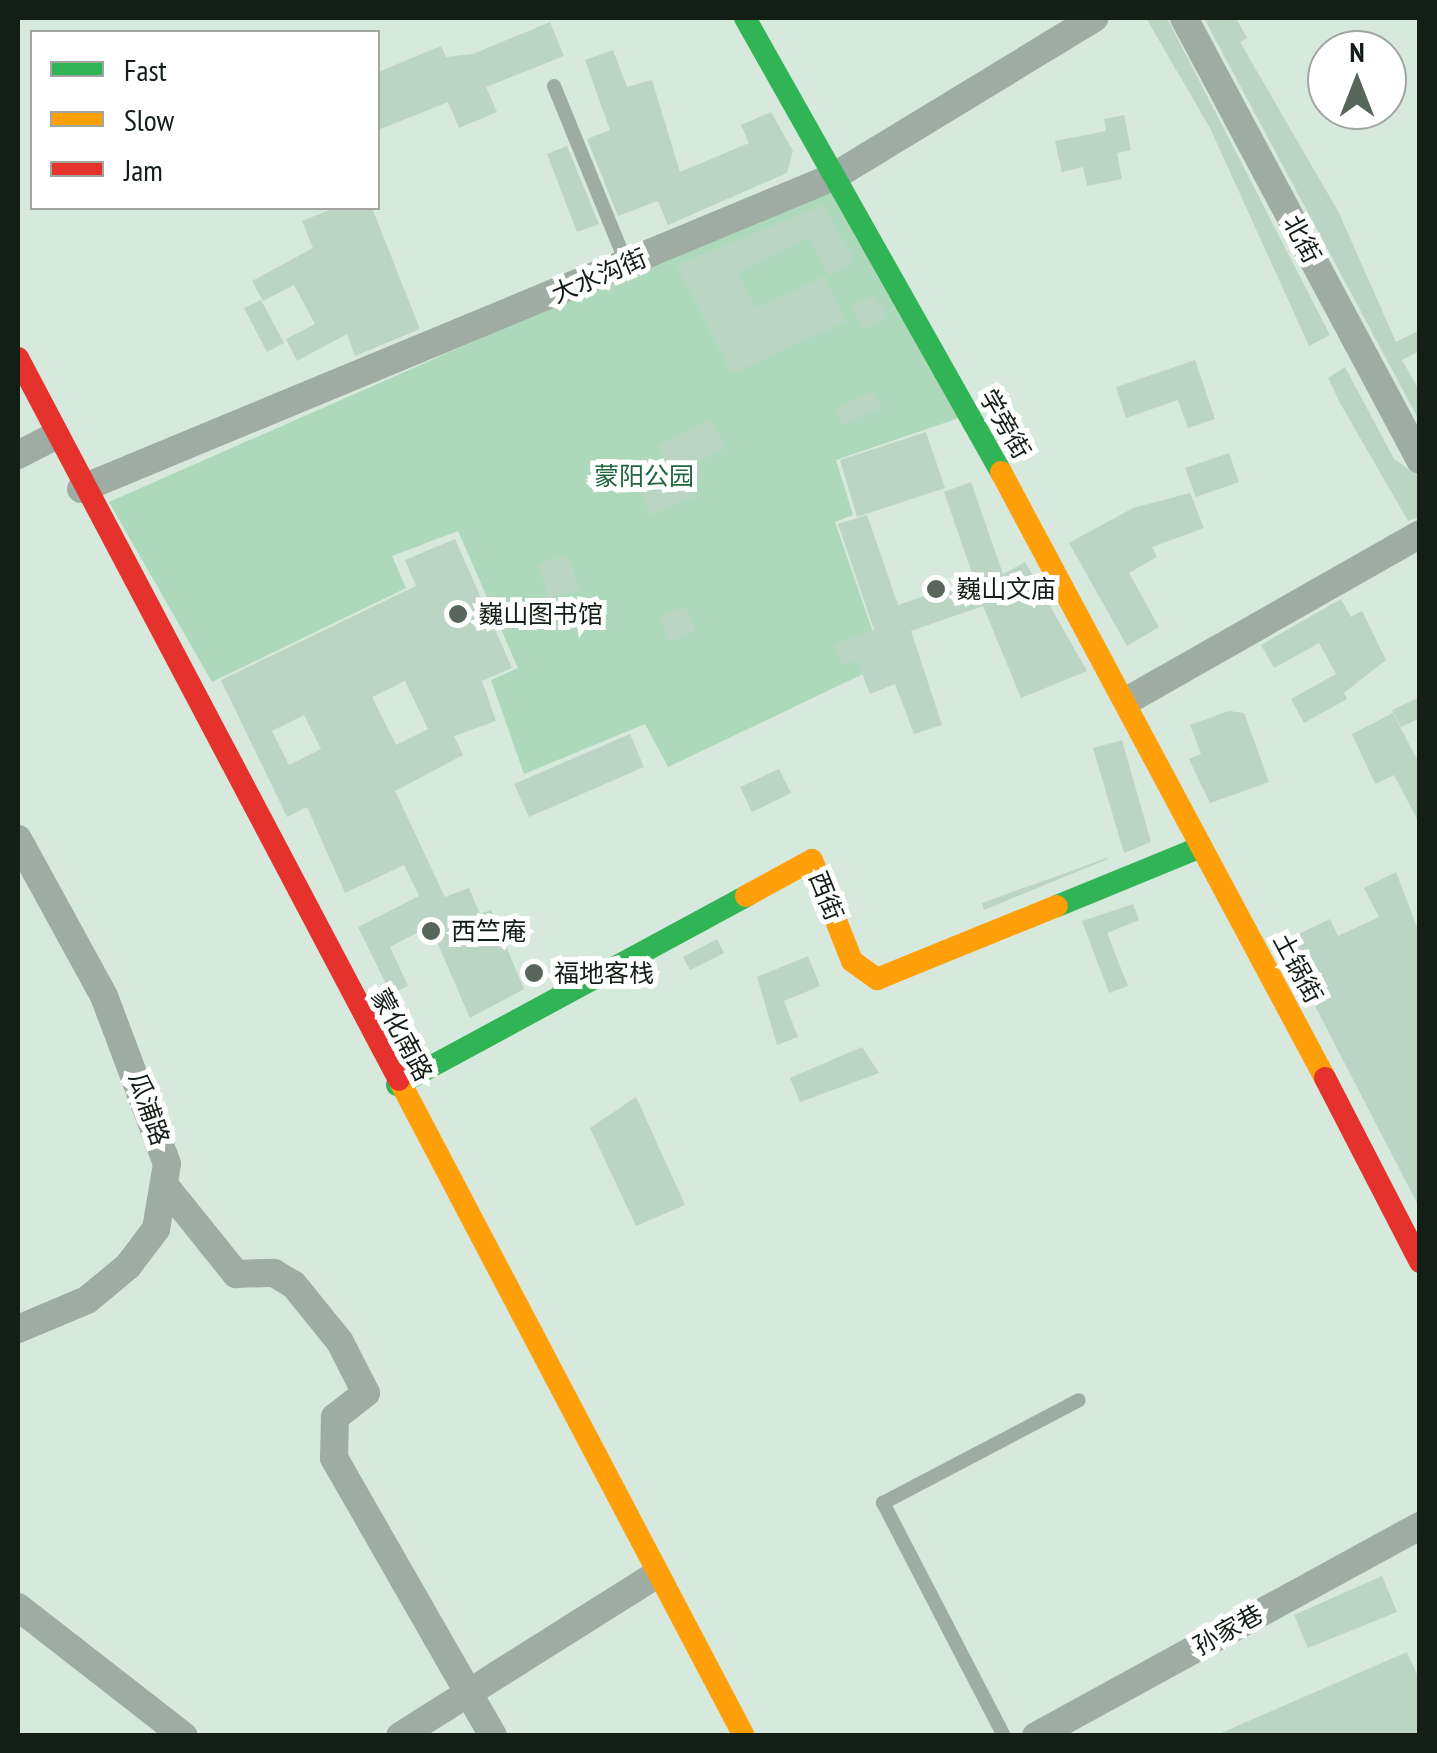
<!DOCTYPE html>
<html>
<head>
<meta charset="utf-8">
<style>
  body { margin:0 }
  #map { position:relative; width:1437px; height:1753px; overflow:hidden; background:#d7e8dc; font-family:"PT Sans Narrow","Noto Sans SC",sans-serif }
  div>[style] { position:absolute }
  [style*='--x'] { left:calc(var(--x)*1px); top:calc(var(--y)*1px); width:calc(var(--w)*1px); rotate:calc(var(--a)*1deg) }
  .green>* { inset:0; background:#aed8bc }
  .building>* { inset:0; background:#bbd5c4 }
  .lane>* { height:14px; margin:-7px; padding:0 7px; transform-origin:7px; border-radius:7px; background:#9faca3 }
  .street>* { height:28px; margin:-14px; padding:0 14px; transform-origin:14px; border-radius:14px; background:#9faca3 }
  .fast>* { height:22px; margin:-11px; padding:0 11px; transform-origin:11px; border-radius:11px; background:#30b455 }
  .slow>* { height:22px; margin:-11px; padding:0 11px; transform-origin:11px; border-radius:11px; background:#ff9f0a }
  .jam>* { height:22px; margin:-11px; padding:0 11px; transform-origin:11px; border-radius:11px; background:#e5322d }
  .dots>* { width:28px; height:28px; translate:-50% -50%; box-sizing:border-box; border:5px solid #fff; border-radius:50% }
  span { translate:-50% -50%; white-space:nowrap; text-align:center; line-height:1.15; -webkit-text-stroke:10px #fff; paint-order:stroke }
  .street-label { font-size:25px; color:#121e16 }
  .park-label { font-size:25px; color:#20663e }
  .poi-label { font-size:25px; color:#121e16 }
  .left { translate:0 -50%; text-align:left }
  .frame { position:absolute; inset:0; border:20px solid #121e16; pointer-events:none }
  .legend { position:absolute; left:30px; top:30px; width:350px; height:180px; box-sizing:border-box; background:#fff; border:2px solid #a0a5a2; margin:0; padding:12px 18px; list-style:none; font-size:30px; color:#121e16 }
  .legend li { display:flex; align-items:center; gap:20px; height:50px }
  .legend b { width:50px; border:2px solid #a0a5a2 }
  .north { position:absolute; left:1307px; top:30px; width:100px; height:100px; box-sizing:border-box; background:#fff; border:2px solid #a0a5a2; border-radius:50%; rotate:0deg; font-size:28px; font-weight:700; line-height:40px; text-align:center; color:#121e16 }
  .north::after { content:''; display:block; margin:auto; width:35px; height:45px; background:#57655b; clip-path:polygon(50% 0,100% 100%,50% 72%,0 100%) }
</style>
</head>
<body>
<div id="map">
  <div class="green">
    <div style="clip-path:polygon(831px 184px,959px 418px,836px 460px,853px 515px,835px 522px,884px 664px,668px 767px,645px 724px,524px 774px,491px 680px,518px 668px,458px 531px,392px 556px,406px 588px,212px 682px,109px 502px)"></div>
  </div>
  <div class="building">
    <div style="clip-path:polygon(1146px 18px,1167px 18px,1330px 335px,1309px 346px,1210px 128px)"></div>
    <div style="clip-path:polygon(1204px 18px,1236px 18px,1247px 38px,1240px 42px,1339px 213px,1396px 342px,1420px 330px,1420px 351px,1402px 360px,1420px 392px,1420px 422px)"></div>
    <div style="clip-path:polygon(550px 22px,564px 56px,486px 87px,497px 112px,459px 128px,448px 102px,378px 130px,378px 72px,441px 46px,446px 57px,473px 54px)"></div>
    <div style="clip-path:polygon(613px 50px,627px 87px,652px 80px,680px 172px,749px 143px,741px 125px,771px 112px,793px 151px,787px 173px,668px 225px,658px 201px,618px 216px,587px 139px,610px 130px,585px 60px)"></div>
    <div style="clip-path:polygon(1124px 115px,1131px 150px,1117px 153px,1122px 179px,1087px 186px,1083px 167px,1062px 172px,1055px 141px,1106px 131px,1104px 119px)"></div>
    <div style="clip-path:polygon(567px 146px,599px 224px,577px 232px,547px 154px)"></div>
    <div style="clip-path:polygon(823px 205px,855px 261px,829px 276px,808px 238px,738px 272px,756px 309px,824px 276px,846px 321px,732px 374px,677px 265px)"></div>
    <div style="clip-path:polygon(335px 208px,372px 208px,420px 329px,355px 356px,347px 334px,297px 361px,286px 339px,315px 324px,294px 285px,263px 301px,252px 281px,313px 248px,302px 221px)"></div>
    <div style="clip-path:polygon(874px 295px,887px 317px,864px 330px,851px 307px)"></div>
    <div style="clip-path:polygon(261px 300px,284px 343px,267px 352px,244px 308px)"></div>
    <div style="clip-path:polygon(1195px 360px,1215px 419px,1188px 428px,1178px 400px,1126px 418px,1116px 387px)"></div>
    <div style="clip-path:polygon(1345px 367px,1394px 459px,1420px 477px,1420px 517px,1408px 521px,1340px 403px,1328px 378px)"></div>
    <div style="clip-path:polygon(873px 391px,881px 407px,843px 425px,835px 409px)"></div>
    <div style="clip-path:polygon(711px 419px,726px 448px,685px 468px,696px 496px,650px 515px,634px 476px,667px 462px,659px 445px)"></div>
    <div style="clip-path:polygon(926px 432px,945px 488px,857px 517px,840px 460px)"></div>
    <div style="clip-path:polygon(1229px 453px,1239px 482px,1196px 497px,1185px 468px)"></div>
    <div style="clip-path:polygon(971px 482px,1003px 574px,1025px 562px,1087px 671px,1021px 698px,983px 606px,911px 631px,942px 725px,914px 734px,895px 684px,870px 694px,857px 660px,842px 666px,834px 644px,874px 630px,838px 524px,867px 515px,898px 605px,974px 579px,944px 492px)"></div>
    <div style="clip-path:polygon(1190px 493px,1204px 528px,1152px 547px,1157px 557px,1129px 573px,1159px 627px,1127px 646px,1069px 543px,1133px 508px)"></div>
    <div style="clip-path:polygon(evenodd,455px 539px,512px 668px,482px 681px,496px 721px,454px 736px,463px 755px,395px 791px,445px 897px,469px 888px,480px 914px,491px 910px,524px 989px,470px 1018px,430px 926px,390px 947px,408px 986px,391px 994px,358px 927px,419px 896px,404px 865px,345px 893px,307px 807px,287px 817px,221px 680px,416px 586px,405px 560px,455px 539px,405px 681px,428px 729px,396px 745px,372px 697px,405px 681px,455px 539px,304px 715px,321px 749px,289px 765px,272px 731px,304px 715px)"></div>
    <div style="clip-path:polygon(568px 555px,579px 589px,549px 599px,538px 564px)"></div>
    <div style="clip-path:polygon(1341px 599px,1351px 617px,1362px 611px,1386px 660px,1344px 693px,1347px 699px,1304px 723px,1291px 699px,1336px 674px,1319px 643px,1274px 668px,1261px 645px)"></div>
    <div style="clip-path:polygon(685px 606px,695px 631px,669px 642px,659px 617px)"></div>
    <div style="clip-path:polygon(1420px 697px,1420px 718px,1401px 727px,1392px 710px)"></div>
    <div style="clip-path:polygon(1229px 711px,1244px 713px,1269px 782px,1210px 803px,1189px 759px,1201px 754px,1190px 725px)"></div>
    <div style="clip-path:polygon(1393px 713px,1420px 765px,1420px 825px,1394px 775px,1375px 784px,1352px 734px)"></div>
    <div style="clip-path:polygon(630px 734px,644px 767px,529px 817px,514px 784px)"></div>
    <div style="clip-path:polygon(1122px 740px,1151px 842px,1124px 853px,1093px 748px)"></div>
    <div style="clip-path:polygon(779px 769px,791px 793px,752px 812px,740px 787px)"></div>
    <div style="clip-path:polygon(1107px 858px,1108px 859px,984px 910px,982px 903px)"></div>
    <div style="clip-path:polygon(1396px 872px,1420px 935px,1420px 1209px,1282px 942px,1330px 919px,1338px 936px,1379px 917px,1364px 888px)"></div>
    <div style="clip-path:polygon(1133px 904px,1139px 920px,1107px 933px,1128px 986px,1109px 993px,1082px 921px)"></div>
    <div style="clip-path:polygon(717px 939px,724px 953px,690px 970px,683px 957px)"></div>
    <div style="clip-path:polygon(808px 956px,820px 986px,784px 1001px,798px 1037px,777px 1045px,757px 977px)"></div>
    <div style="clip-path:polygon(862px 1047px,879px 1073px,800px 1102px,790px 1078px)"></div>
    <div style="clip-path:polygon(636px 1097px,685px 1205px,636px 1226px,590px 1128px)"></div>
    <div style="clip-path:polygon(1382px 1576px,1397px 1612px,1308px 1648px,1294px 1615px)"></div>
    <div style="clip-path:polygon(1407px 1652px,1420px 1681px,1420px 1736px,1214px 1736px)"></div>
  </div>
  <div class="lane">
    <div style="--x:554;--y:86;--w:193;--a:67.8"></div>
    <div style="--x:1004;--y:1736;--w:263;--a:-117.4"></div>
    <div style="--x:883;--y:1503;--w:221;--a:-27.7"></div>
  </div>
  <div class="street">
    <div style="--x:1184;--y:18;--w:501;--a:61.9"></div>
    <div style="--x:18;--y:455;--w:42;--a:-27.2"></div>
    <div style="--x:81;--y:489;--w:814;--a:-22.53"></div>
    <div style="--x:833;--y:177;--w:306;--a:-31.3"></div>
    <div style="--x:1130;--y:699;--w:334;--a:-29.6"></div>
    <div style="--x:18;--y:839;--w:179;--a:61.3"></div>
    <div style="--x:104;--y:996;--w:179;--a:69.4"></div>
    <div style="--x:167;--y:1164;--w:66;--a:99.6"></div>
    <div style="--x:156;--y:1229;--w:46;--a:127.1"></div>
    <div style="--x:128;--y:1266;--w:53;--a:140.3"></div>
    <div style="--x:87;--y:1300;--w:75;--a:157.2"></div>
    <div style="--x:166;--y:1187;--w:112;--a:51.2"></div>
    <div style="--x:236;--y:1274;--w:38;--a:-2"></div>
    <div style="--x:274;--y:1273;--w:23;--a:31"></div>
    <div style="--x:294;--y:1285;--w:73;--a:51.1"></div>
    <div style="--x:340;--y:1342;--w:57;--a:63"></div>
    <div style="--x:366;--y:1393;--w:39;--a:142"></div>
    <div style="--x:335;--y:1417;--w:41;--a:91.4"></div>
    <div style="--x:334;--y:1458;--w:320;--a:60.2"></div>
    <div style="--x:18;--y:1607;--w:210;--a:37.9"></div>
    <div style="--x:400;--y:1736;--w:300;--a:-32.2"></div>
    <div style="--x:1036;--y:1736;--w:438;--a:-28.7"></div>
  </div>
  <div class="fast">
    <div style="--x:745;--y:18;--w:521;--a:60.58"></div>
    <div style="--x:1057;--y:906;--w:156;--a:-22.3"></div>
    <div style="--x:397;--y:1085;--w:397;--a:-28.4"></div>
  </div>
  <div class="slow">
    <div style="--x:1001;--y:472;--w:687;--a:61.87"></div>
    <div style="--x:746;--y:896;--w:75;--a:-28.6"></div>
    <div style="--x:812;--y:860;--w:109;--a:68.4"></div>
    <div style="--x:852;--y:961;--w:31;--a:36"></div>
    <div style="--x:877;--y:979;--w:194;--a:-22.1"></div>
    <div style="--x:399;--y:1080;--w:741;--a:62.26"></div>
  </div>
  <div class="jam">
    <div style="--x:18;--y:358;--w:816;--a:62.18"></div>
    <div style="--x:1325;--y:1078;--w:207;--a:62.7"></div>
  </div>
  <div class="dots">
    <div style="left:936px;top:589px;background:#57655b"></div>
    <div style="left:458px;top:614px;background:#57655b"></div>
    <div style="left:431px;top:931px;background:#57655b"></div>
    <div style="left:534px;top:973px;background:#57655b"></div>
  </div>
  <div class="street-label">
    <span style="left:1302px;top:239px;rotate:62deg">北街</span>
    <span style="left:599px;top:276px;rotate:-23deg">大水沟街</span>
    <span style="left:1005px;top:424px;rotate:60deg">学旁街</span>
    <span style="left:826px;top:896px;rotate:68deg">西街</span>
    <span style="left:1298px;top:968px;rotate:62deg">土锅街</span>
    <span style="left:402px;top:1035px;rotate:62deg">蒙化南路</span>
    <span style="left:149px;top:1109px;rotate:71deg">瓜浦路</span>
    <span style="left:1228px;top:1630px;rotate:-29deg">孙家巷</span>
  </div>
  <div class="park-label">
    <span style="left:644px;top:476px">蒙阳公园</span>
  </div>
  <div class="poi-label">
    <span class="left" style="left:956px;top:589px">巍山文庙</span>
    <span class="left" style="left:478px;top:614px">巍山图书馆</span>
    <span class="left" style="left:451px;top:931px">西竺庵</span>
    <span class="left" style="left:554px;top:973px">福地客栈</span>
  </div>
  <div class="frame"></div>
  <ul class="legend">
  <li><b style="height:12px;background:#30b455"></b>Fast</li>
  <li><b style="height:12px;background:#ff9f0a"></b>Slow</li>
  <li><b style="height:12px;background:#e5322d"></b>Jam</li>
  </ul>
  <div class="north">N</div>
</div>
</body>
</html>
